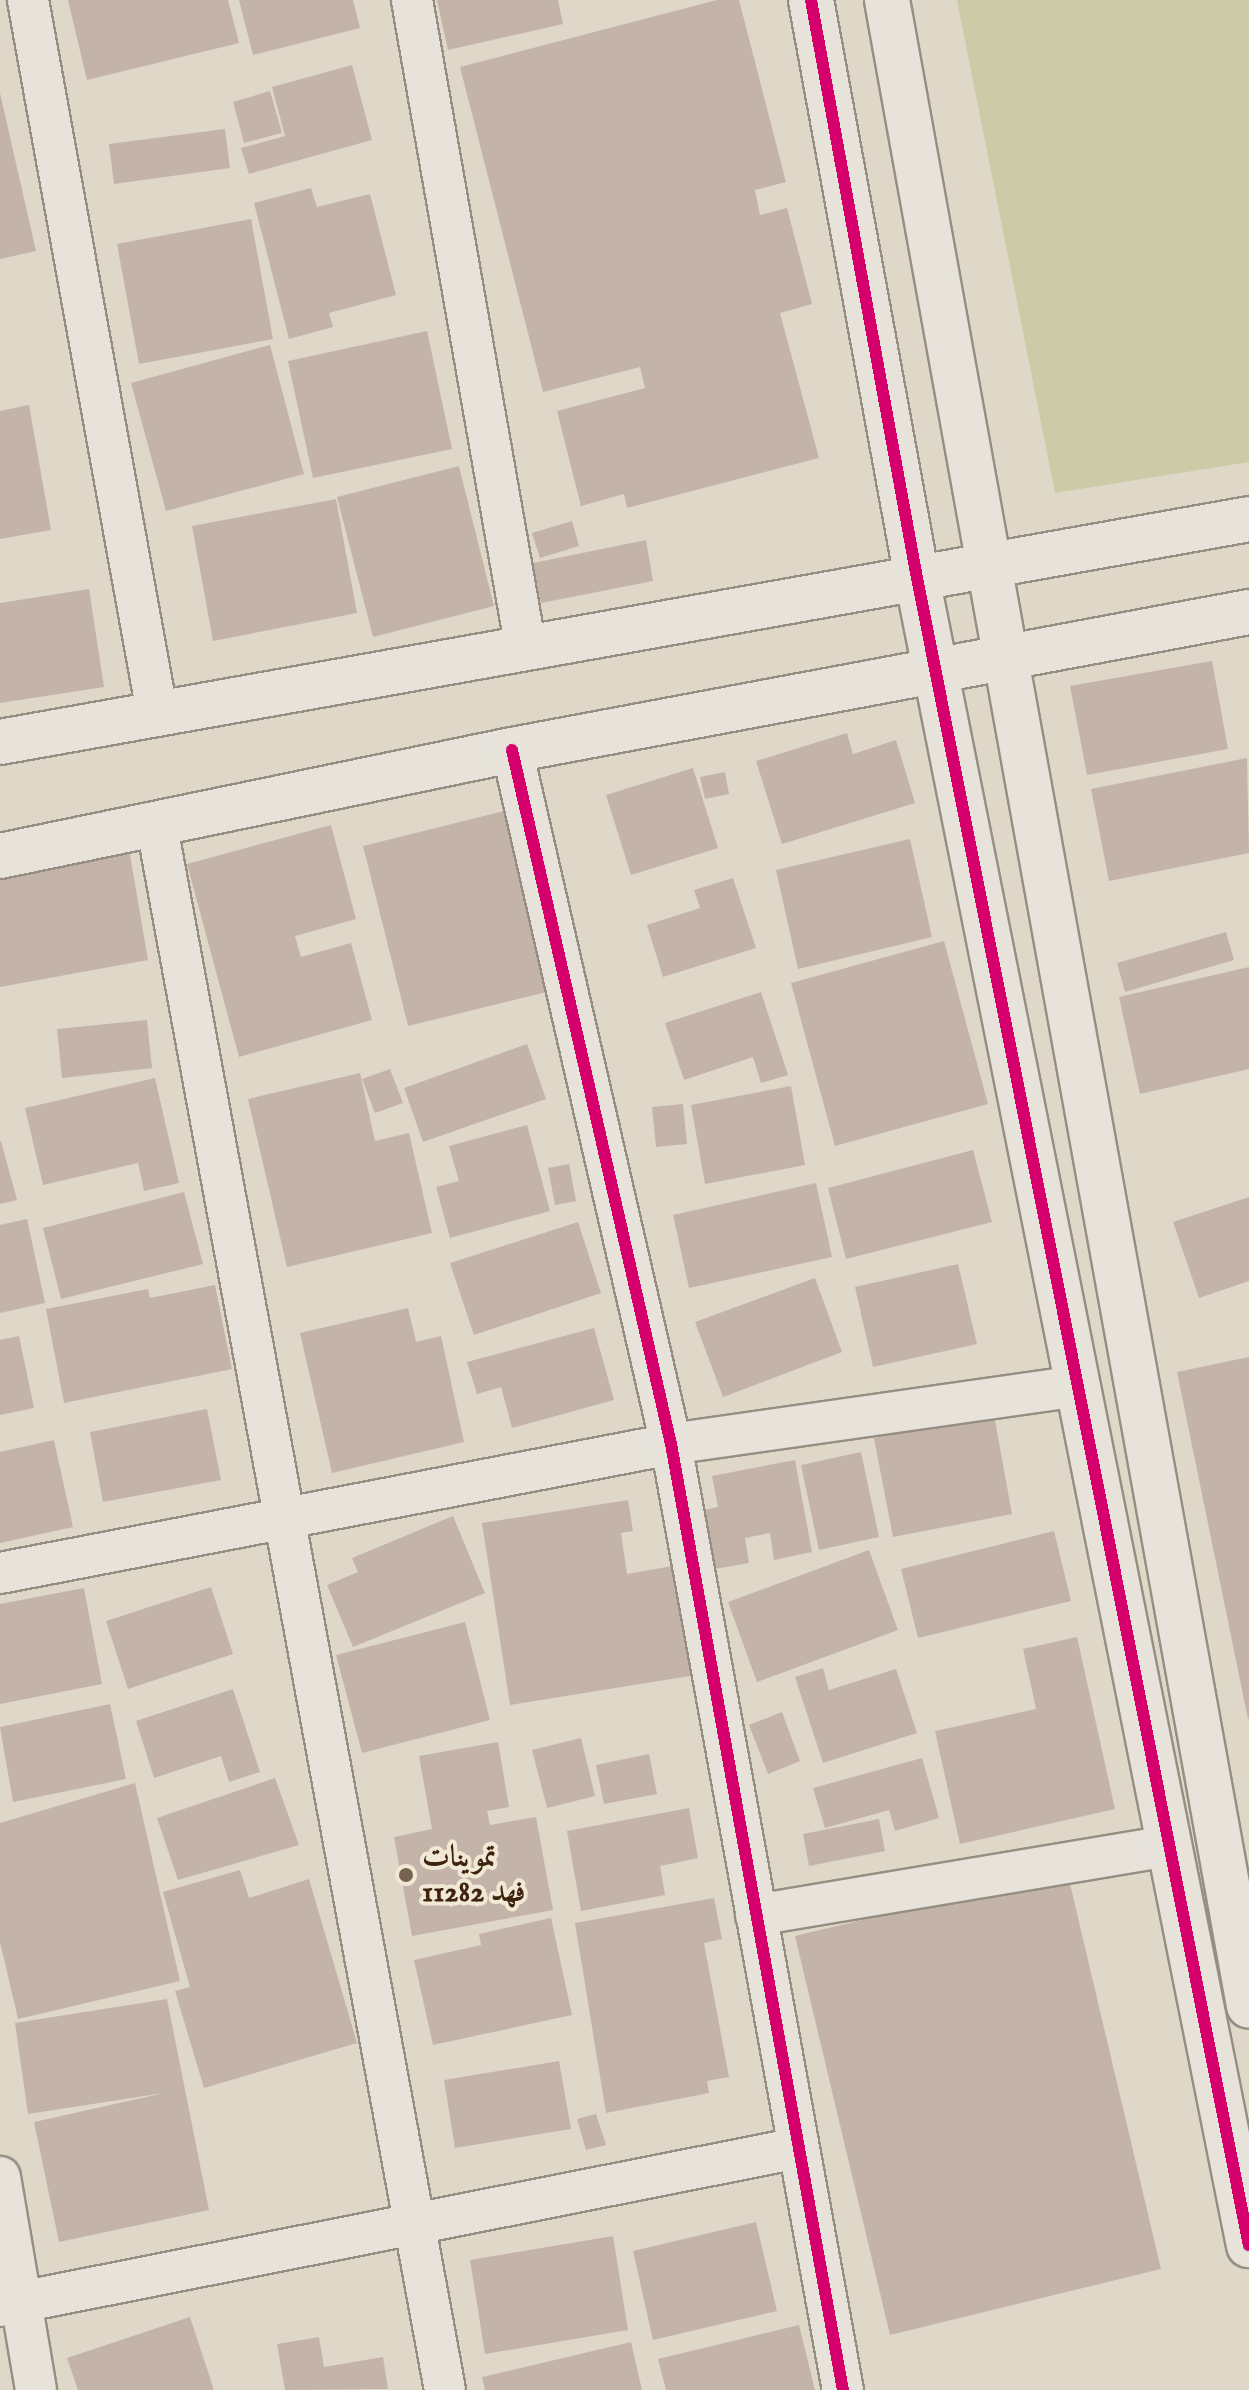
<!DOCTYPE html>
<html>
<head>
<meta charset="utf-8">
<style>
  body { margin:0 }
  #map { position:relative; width:1249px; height:2390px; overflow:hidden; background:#dfd8c8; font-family:"IM FELL English",Amiri,serif }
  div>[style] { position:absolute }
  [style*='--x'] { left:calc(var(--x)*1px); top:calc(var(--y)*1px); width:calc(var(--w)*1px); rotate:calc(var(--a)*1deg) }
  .green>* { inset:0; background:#cdcaa7 }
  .building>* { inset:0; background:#c4b3a9 }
  .roads { filter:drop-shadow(2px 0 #968e83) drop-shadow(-2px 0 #968e83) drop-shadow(0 2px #968e83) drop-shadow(0 -2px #968e83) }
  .street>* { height:40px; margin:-20px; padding:0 20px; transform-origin:20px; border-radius:20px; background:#e7e3db }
  .secondary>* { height:44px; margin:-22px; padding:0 22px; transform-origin:22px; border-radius:22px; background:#e7e3db }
  .cycleway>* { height:12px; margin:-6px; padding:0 6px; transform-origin:6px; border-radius:6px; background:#d6006c }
  .dots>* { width:22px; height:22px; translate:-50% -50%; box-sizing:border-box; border:4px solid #f1e8d5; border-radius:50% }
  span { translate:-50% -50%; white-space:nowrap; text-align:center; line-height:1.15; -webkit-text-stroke:8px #f1e8d5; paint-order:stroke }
  .poi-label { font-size:30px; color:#3e240f; font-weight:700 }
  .left { translate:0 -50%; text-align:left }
</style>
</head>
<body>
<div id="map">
  <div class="green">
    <div style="clip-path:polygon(957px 0,1249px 0,1249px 462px,1055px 493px)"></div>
  </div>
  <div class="building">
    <div style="clip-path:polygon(68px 0,228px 0,239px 43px,87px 80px)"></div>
    <div style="clip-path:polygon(239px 0,353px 0,360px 28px,253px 55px)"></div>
    <div style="clip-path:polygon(437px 0,558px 0,563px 24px,448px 50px)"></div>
    <div style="clip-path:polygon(717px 0,739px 0,786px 182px,755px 190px,760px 215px,787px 208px,812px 304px,780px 313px,819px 458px,627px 508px,624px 494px,581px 506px,557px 411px,645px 388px,640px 367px,543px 392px,460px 67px)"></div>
    <div style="clip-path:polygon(352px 65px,372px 140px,249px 174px,241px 148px,285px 136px,272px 87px)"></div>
    <div style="clip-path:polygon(270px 91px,282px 133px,244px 143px,233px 102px)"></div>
    <div style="clip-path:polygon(0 93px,36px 251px,0 259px)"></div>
    <div style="clip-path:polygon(225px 129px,230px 168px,114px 184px,109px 144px)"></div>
    <div style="clip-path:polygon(311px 188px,317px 207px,370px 194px,396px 295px,329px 313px,333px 327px,289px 339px,254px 203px)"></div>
    <div style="clip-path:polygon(251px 219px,273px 339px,139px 364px,117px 244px)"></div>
    <div style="clip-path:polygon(427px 331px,452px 449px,313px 478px,288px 361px)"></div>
    <div style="clip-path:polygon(270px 345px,304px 474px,166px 511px,131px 383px)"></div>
    <div style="clip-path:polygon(29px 405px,51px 530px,0 539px,0 411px)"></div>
    <div style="clip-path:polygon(459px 466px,494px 606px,373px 637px,337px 497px)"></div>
    <div style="clip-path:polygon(336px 499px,357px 613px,213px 641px,192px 526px)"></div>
    <div style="clip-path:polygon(572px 521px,579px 546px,540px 558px,532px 533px)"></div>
    <div style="clip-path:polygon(646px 540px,653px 581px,541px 603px,533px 563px)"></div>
    <div style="clip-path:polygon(89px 589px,104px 687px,0 703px,0 603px)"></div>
    <div style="clip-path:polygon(1212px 661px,1228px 749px,1087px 775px,1070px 686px)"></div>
    <div style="clip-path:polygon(847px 733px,853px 754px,896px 740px,915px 803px,782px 844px,756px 761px)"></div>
    <div style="clip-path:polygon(1247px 758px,1249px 853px,1109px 881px,1091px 789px)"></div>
    <div style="clip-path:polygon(693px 768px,718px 848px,631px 875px,606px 795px)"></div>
    <div style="clip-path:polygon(725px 772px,729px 794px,705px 799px,700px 777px)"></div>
    <div style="clip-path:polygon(508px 810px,563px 988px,408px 1026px,363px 846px)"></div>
    <div style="clip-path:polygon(331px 825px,356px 919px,295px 936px,301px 957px,351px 943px,372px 1020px,239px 1057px,187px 864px)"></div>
    <div style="clip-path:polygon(910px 839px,932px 937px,798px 969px,776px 870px)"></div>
    <div style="clip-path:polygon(129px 849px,148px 960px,0 987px,0 873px)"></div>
    <div style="clip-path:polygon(733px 878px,756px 948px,663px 977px,647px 925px,700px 908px,694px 890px)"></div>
    <div style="clip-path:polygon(1226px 932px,1234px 960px,1125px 992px,1117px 963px)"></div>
    <div style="clip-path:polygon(944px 941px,988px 1104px,835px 1146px,791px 983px)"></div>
    <div style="clip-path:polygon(1249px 967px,1249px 1069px,1140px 1094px,1119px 997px)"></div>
    <div style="clip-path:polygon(761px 992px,788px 1075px,761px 1083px,753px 1057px,684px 1080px,665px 1023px)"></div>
    <div style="clip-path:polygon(147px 1020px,152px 1068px,62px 1078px,57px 1029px)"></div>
    <div style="clip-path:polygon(527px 1044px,546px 1099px,423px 1142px,404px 1088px)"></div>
    <div style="clip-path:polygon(390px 1069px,403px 1103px,375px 1113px,362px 1079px)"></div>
    <div style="clip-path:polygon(360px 1073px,375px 1141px,409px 1133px,432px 1233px,287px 1267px,248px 1099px)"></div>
    <div style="clip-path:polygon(155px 1078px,179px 1183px,144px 1191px,138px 1163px,43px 1185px,25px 1108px)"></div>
    <div style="clip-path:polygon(791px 1086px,805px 1165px,705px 1184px,691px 1105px)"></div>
    <div style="clip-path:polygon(683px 1104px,687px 1144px,656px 1147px,652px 1107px)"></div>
    <div style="clip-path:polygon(527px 1125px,550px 1211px,450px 1238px,436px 1187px,459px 1181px,449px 1146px)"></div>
    <div style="clip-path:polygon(1px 1141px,17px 1200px,0 1204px,0 1142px)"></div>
    <div style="clip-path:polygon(973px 1150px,992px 1222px,846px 1259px,828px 1188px)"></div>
    <div style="clip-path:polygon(569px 1164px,576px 1201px,555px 1205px,548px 1168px)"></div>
    <div style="clip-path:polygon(816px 1183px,832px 1257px,689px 1288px,673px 1215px)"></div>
    <div style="clip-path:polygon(184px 1192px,203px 1264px,61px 1299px,43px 1228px)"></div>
    <div style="clip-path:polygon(1249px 1197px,1249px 1281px,1199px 1298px,1173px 1222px)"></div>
    <div style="clip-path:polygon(27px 1219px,45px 1303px,0 1313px,0 1225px)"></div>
    <div style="clip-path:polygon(578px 1222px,601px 1293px,474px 1335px,450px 1263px)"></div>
    <div style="clip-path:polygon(958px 1264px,977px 1344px,873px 1367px,855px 1287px)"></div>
    <div style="clip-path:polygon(815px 1278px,842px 1352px,723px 1397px,695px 1322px)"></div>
    <div style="clip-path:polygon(215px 1285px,232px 1369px,64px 1403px,46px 1309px,148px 1289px,150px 1298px)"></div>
    <div style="clip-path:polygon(408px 1308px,416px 1342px,441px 1336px,464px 1442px,332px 1473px,300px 1333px)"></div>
    <div style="clip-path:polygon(594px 1328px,614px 1400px,512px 1428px,501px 1387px,477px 1394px,467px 1362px)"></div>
    <div style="clip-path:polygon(19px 1336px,34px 1408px,0 1415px,0 1340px)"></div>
    <div style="clip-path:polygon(1249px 1357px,1249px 1719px,1248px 1719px,1177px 1372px)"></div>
    <div style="clip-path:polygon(207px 1409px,221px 1480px,103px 1502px,90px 1432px)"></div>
    <div style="clip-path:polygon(994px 1415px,1012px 1514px,893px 1537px,874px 1438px)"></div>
    <div style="clip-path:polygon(54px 1440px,73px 1527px,0 1543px,0 1452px)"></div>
    <div style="clip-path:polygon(861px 1452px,879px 1537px,819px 1550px,801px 1465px)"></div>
    <div style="clip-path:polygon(795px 1460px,812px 1552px,774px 1560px,770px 1533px,745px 1538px,749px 1563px,715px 1569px,704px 1510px,718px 1507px,712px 1476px)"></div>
    <div style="clip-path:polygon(628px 1500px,633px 1531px,621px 1533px,627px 1574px,678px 1565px,696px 1675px,510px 1705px,482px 1523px)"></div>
    <div style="clip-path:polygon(453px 1516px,485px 1593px,353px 1647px,327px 1585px,358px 1572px,352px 1558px)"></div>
    <div style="clip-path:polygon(1054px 1531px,1071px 1601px,918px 1638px,901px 1569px)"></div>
    <div style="clip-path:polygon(869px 1550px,898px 1630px,757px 1682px,728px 1602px)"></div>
    <div style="clip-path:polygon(211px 1587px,233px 1654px,128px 1689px,106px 1621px)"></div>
    <div style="clip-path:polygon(84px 1588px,102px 1684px,0 1704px,0 1604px)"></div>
    <div style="clip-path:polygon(465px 1622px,490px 1720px,362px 1753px,336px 1655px)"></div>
    <div style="clip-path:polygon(1077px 1637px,1115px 1809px,960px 1844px,935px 1731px,1036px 1709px,1023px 1649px)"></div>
    <div style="clip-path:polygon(823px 1668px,829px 1690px,896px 1669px,917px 1733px,823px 1763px,795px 1677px)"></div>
    <div style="clip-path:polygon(233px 1689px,260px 1772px,229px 1782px,221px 1756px,154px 1778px,136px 1721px)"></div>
    <div style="clip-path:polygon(110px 1704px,126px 1779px,13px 1802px,0 1727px)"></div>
    <div style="clip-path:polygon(782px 1712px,800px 1761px,768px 1774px,749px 1725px)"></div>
    <div style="clip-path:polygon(581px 1738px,595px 1796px,547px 1808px,532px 1750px)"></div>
    <div style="clip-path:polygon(498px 1742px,509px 1807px,487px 1811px,490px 1825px,536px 1817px,553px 1910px,412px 1936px,394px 1837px,432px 1829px,419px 1756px)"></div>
    <div style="clip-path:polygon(649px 1754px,657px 1794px,604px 1804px,596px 1765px)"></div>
    <div style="clip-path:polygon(922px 1758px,939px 1818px,895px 1831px,889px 1810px,825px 1828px,813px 1788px)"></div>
    <div style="clip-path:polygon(275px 1778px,299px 1845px,178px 1880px,157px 1818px)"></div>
    <div style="clip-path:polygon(135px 1783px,180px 1981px,18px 2019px,0 1942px,0 1823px)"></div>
    <div style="clip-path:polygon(689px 1808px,698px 1858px,660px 1866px,665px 1895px,581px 1911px,567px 1831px)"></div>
    <div style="clip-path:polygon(879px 1819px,885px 1851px,809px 1866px,803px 1834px)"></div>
    <div style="clip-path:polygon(240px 1870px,249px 1898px,309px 1879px,357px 2043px,204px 2088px,175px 1991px,190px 1987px,163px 1892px)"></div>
    <div style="clip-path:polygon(1067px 1871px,1161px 2269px,890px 2335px,795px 1936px)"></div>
    <div style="clip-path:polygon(714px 1898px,722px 1939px,704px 1943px,729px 2077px,707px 2081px,709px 2093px,606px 2113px,575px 1923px)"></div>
    <div style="clip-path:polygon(551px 1918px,572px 2015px,433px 2045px,414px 1960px,481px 1945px,479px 1934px)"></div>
    <div style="clip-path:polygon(167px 1999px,209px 2210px,59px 2242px,34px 2122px,164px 2093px,28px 2114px,15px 2023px)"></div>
    <div style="clip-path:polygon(559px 2061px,571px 2129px,455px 2148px,444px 2080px)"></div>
    <div style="clip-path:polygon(596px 2114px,606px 2145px,586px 2150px,577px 2119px)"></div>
    <div style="clip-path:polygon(756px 2222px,777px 2311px,653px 2340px,633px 2251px)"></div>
    <div style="clip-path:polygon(613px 2236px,628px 2330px,485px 2354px,470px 2260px)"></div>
    <div style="clip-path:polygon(190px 2317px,214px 2390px,78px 2390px,67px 2358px)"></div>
    <div style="clip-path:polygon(799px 2325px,815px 2390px,666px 2390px,658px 2359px)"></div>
    <div style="clip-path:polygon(319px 2337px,324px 2367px,383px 2357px,388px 2389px,285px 2390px,277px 2344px)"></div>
    <div style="clip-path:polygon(631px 2342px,642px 2390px,485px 2390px,482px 2377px)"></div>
  </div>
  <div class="roads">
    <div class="street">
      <div style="--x:28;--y:0;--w:724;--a:79.73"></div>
      <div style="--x:412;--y:0;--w:659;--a:80.04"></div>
      <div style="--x:512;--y:750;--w:712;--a:77.1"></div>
      <div style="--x:671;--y:1444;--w:962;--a:79.7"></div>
      <div style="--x:157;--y:827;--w:1589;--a:79.56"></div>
      <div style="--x:0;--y:1573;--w:683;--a:-10.88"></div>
      <div style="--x:671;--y:1444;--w:410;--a:-8.1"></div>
      <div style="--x:756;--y:1915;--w:419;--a:-9.5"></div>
      <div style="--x:0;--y:2177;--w:216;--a:80.4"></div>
      <div style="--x:0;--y:2306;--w:813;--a:-11.2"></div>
    </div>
    <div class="secondary">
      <div style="--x:811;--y:0;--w:588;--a:79.61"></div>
      <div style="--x:917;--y:578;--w:1700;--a:78.74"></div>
      <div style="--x:887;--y:0;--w:2038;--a:79.77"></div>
      <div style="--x:0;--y:742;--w:1269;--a:-10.12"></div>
      <div style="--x:0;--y:856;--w:523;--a:-11.7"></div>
      <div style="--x:512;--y:750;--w:750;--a:-10.61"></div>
    </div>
  </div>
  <div class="cycleway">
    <div style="--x:811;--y:0;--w:588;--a:79.61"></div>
    <div style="--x:917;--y:578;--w:1700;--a:78.74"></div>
    <div style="--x:512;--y:750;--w:712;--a:77.1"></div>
    <div style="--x:671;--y:1444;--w:962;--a:79.7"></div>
  </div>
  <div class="dots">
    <div style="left:406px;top:1875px;background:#766350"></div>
  </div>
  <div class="poi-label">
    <span class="left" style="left:422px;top:1875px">تموينات<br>فهد 11282</span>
  </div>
</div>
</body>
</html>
